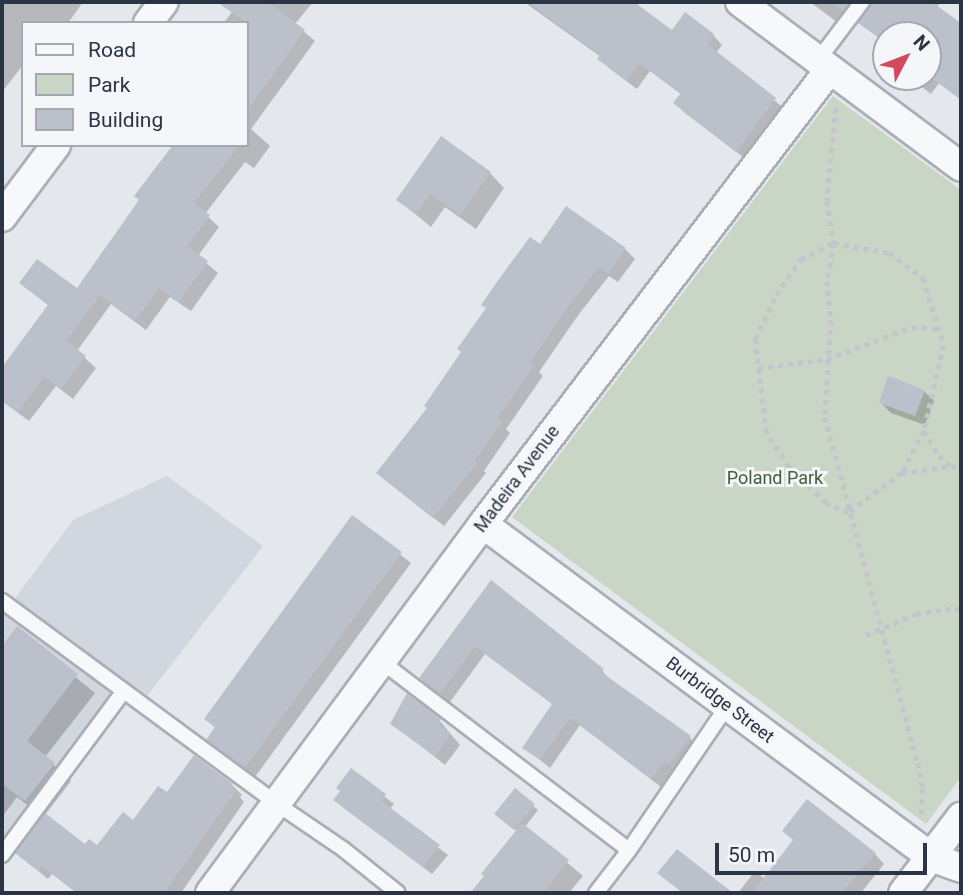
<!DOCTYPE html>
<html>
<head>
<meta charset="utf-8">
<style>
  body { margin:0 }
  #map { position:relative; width:963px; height:895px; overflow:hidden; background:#e4e7ec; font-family:Roboto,sans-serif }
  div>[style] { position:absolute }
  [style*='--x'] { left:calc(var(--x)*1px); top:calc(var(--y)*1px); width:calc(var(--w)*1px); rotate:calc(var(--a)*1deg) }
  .built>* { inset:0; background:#d2d6de }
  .green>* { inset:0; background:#c9d6c5 }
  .shadow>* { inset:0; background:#0003 }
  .building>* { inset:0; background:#bbc0ca }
  .path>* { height:4.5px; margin-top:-2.25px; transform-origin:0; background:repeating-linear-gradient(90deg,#c2c5cb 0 5px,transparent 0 10px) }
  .roads { filter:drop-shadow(2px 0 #a9aeb7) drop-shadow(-2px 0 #a9aeb7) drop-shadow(0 2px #a9aeb7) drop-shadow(0 -2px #a9aeb7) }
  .lane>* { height:14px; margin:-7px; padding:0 7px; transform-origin:7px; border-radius:7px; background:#f7f8fa }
  .street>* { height:28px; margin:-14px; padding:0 14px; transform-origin:14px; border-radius:14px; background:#f7f8fa }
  span { translate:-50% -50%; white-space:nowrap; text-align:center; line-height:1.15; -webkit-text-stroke:6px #f4f6f9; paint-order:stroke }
  .park-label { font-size:18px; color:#3f6138 }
  .street-label { font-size:18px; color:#2b3445 }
  .frame { position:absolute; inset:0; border:4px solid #2b3445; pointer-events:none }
  .legend { position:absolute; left:21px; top:21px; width:228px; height:126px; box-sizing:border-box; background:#f4f6f9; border:2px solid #a4a8b1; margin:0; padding:9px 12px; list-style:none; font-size:21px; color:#2b3445 }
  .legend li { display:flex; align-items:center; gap:14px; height:35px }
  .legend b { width:35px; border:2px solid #a4a8b1 }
  .north { position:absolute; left:872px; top:21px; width:70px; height:70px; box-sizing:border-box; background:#f4f6f9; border:2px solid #a4a8b1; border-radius:50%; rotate:48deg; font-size:19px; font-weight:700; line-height:28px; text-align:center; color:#2b3445 }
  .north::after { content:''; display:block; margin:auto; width:24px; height:32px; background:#d1495b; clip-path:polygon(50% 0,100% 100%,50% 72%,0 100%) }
  .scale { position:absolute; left:715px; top:843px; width:212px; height:32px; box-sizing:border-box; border:4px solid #2b3445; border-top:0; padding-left:9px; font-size:21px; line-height:24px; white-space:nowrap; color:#2b3445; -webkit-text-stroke:5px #f4f6f9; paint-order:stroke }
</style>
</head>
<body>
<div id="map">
  <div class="built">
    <div style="clip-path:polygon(167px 476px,263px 546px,141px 704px,125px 692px,2px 855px,2px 616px,73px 520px)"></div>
  </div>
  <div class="green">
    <div style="clip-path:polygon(833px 96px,961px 190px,961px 777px,926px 824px,512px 517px)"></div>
  </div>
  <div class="shadow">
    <div style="clip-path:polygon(2px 2px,83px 2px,68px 23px,23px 23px,23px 65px,2px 92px)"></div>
    <div style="clip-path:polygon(239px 2px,313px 2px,295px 24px,315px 41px,251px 129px,270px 146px,254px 168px,245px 162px,205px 214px,219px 227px,198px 256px,218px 273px,191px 311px,170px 297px,146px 330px,111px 304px,77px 351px,96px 368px,73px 399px,56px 386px,29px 421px,2px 401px,2px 364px,4px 366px,49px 306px,22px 283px,78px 291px,176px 145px,247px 145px,247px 23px,224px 23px)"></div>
    <div style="clip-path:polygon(524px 2px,636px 2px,636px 6px,672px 33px,713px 35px,722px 45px,716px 53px,785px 109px,747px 160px,685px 113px,676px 103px,682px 95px,650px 71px,637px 89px,609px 68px,601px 57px)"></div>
    <div style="clip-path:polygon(810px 2px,941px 2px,936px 7px,961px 26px,961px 100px,939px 83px,931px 94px,909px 77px,928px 77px,928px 35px,886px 35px,886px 44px,861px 22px,874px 3px,868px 3px,841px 25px)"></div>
    <div style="clip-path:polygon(490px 173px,504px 188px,476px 229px,445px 207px,431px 227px,398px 200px)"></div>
    <div style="clip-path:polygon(540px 247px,625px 249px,635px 259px,618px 282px,609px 276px,579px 314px,539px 372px,543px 376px,506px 429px,510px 433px,484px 471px,486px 473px,444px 526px,388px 482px,429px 409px)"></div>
    <div style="clip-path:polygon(924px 391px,934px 401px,925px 425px,891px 413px,881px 403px)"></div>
    <div style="clip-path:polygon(353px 518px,411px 563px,255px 777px,208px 739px,216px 728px,207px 719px)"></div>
    <div style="clip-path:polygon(491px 583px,602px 670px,610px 681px,690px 738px,699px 747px,680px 772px,675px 767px,661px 787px,580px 725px,550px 768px,524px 747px,554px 705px,485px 654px,450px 702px,430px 687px,421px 678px)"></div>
    <div style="clip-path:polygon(17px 629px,95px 693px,45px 757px,71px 781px,45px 815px,85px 847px,97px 847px,167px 795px,232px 785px,242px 795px,240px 797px,244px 802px,181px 893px,77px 893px,52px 874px,48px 879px,17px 853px,44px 818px,17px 797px,2px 817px,2px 649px)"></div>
    <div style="clip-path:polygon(408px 696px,440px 721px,460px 745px,445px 765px,392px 723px)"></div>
    <div style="clip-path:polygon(351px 770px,394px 804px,389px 810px,448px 855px,432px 874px,344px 808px,342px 791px)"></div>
    <div style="clip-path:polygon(515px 791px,538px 810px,525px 827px,583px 876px,569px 893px,473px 893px,517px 831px,501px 818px)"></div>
    <div style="clip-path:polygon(875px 854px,884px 864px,861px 893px,738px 893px,755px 871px,765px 879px)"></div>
  </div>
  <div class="building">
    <div style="clip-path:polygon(217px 2px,268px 2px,305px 30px,247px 111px,247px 23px)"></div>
    <div style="clip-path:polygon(527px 2px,634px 2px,672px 30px,685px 12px,714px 34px,707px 44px,776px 98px,736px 152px,673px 103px,681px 93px,639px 63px,626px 80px,597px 59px,600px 55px)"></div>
    <div style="clip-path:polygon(830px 2px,850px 2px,843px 11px)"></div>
    <div style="clip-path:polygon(871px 2px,932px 2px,961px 23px,961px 99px,928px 76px,928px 35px,886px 35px,886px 43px,858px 23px)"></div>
    <div style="clip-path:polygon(441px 136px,491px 172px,460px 215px,430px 194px,416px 214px,396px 200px)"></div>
    <div style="clip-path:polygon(173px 145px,240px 145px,194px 203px,210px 215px,187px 246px,208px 261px,179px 302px,159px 288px,135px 321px,100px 295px,66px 341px,86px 356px,61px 389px,44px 377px,18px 412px,2px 400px,2px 367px,48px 305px,19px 283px,37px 259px,77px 288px,139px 200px,134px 196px)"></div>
    <div style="clip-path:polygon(566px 206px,626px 248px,608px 274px,599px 267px,570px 304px,530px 362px,534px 365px,497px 419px,502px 422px,475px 460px,478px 462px,433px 518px,376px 473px,427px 408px,424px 406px,461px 352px,457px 349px,486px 308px,481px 305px,499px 279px,530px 237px,540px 244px)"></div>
    <div style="clip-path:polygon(888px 376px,925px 390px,915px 416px,879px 403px)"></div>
    <div style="clip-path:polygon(352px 515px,402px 552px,245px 768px,206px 740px,215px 727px,204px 719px)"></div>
    <div style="clip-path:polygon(491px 580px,604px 669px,601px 672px,691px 736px,670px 764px,665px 760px,651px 779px,570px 718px,540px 760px,522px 748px,552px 704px,475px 646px,440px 694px,419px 678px)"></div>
    <div style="clip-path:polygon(17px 626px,78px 674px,27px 741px,55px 763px,25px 801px,2px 784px,2px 646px)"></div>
    <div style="clip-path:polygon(407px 693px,441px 719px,438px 724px,451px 734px,435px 756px,390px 724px)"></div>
    <div style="clip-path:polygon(194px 755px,233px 784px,231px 787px,236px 791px,164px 893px,78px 893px,42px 866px,38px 871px,15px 853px,45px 813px,85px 844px,89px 839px,97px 845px,123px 812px,133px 820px,158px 786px,167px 792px)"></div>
    <div style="clip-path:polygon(351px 768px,386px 794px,381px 801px,440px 845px,423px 867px,333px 800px,340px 791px,336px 788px)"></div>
    <div style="clip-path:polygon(515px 788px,535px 804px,514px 830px,494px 814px)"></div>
    <div style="clip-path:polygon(807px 799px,876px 853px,841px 893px,752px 893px,793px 840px,782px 831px)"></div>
    <div style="clip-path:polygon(522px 823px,569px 860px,543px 893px,470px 893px,484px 876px,481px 874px)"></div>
    <div style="clip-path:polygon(677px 849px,733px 893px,683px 893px,657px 873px)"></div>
  </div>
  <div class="path">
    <div style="--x:836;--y:108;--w:93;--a:95.5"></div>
    <div style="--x:827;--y:201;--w:43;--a:80.5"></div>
    <div style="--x:834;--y:243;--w:39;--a:100"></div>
    <div style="--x:827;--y:281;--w:39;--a:84"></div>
    <div style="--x:831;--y:320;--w:97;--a:93.5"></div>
    <div style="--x:825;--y:417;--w:358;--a:75"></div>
    <div style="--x:918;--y:763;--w:26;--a:79"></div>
    <div style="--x:923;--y:789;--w:26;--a:94"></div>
    <div style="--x:834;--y:243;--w:56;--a:10.3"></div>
    <div style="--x:889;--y:253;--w:42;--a:36.3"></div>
    <div style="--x:923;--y:278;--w:70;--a:72.6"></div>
    <div style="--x:944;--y:345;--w:88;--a:103.1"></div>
    <div style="--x:924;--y:431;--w:47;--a:117.6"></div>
    <div style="--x:902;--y:473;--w:67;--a:143.5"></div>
    <div style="--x:848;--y:513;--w:24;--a:-156"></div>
    <div style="--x:826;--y:503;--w:52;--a:-135.8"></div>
    <div style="--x:789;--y:467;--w:41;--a:-124.1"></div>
    <div style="--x:766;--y:433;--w:95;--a:-96.7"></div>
    <div style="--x:755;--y:339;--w:49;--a:-64.5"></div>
    <div style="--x:776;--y:295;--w:44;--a:-55.2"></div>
    <div style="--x:801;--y:259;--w:37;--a:-26"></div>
    <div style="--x:758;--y:368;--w:70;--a:-7.4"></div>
    <div style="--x:827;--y:359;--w:91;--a:-20.6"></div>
    <div style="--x:912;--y:327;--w:27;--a:4"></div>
    <div style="--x:924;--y:431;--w:29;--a:59"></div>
    <div style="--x:939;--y:456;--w:16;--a:40"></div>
    <div style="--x:951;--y:466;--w:10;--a:11"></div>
    <div style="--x:902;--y:473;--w:49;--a:-8.3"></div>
    <div style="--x:866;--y:635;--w:54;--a:-22.8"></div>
    <div style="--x:916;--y:614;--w:39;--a:-9"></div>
    <div style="--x:955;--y:608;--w:6;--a:18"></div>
  </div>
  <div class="roads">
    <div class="lane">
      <div style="--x:818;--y:60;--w:73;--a:-52.8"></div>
      <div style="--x:2;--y:601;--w:342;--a:36.4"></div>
      <div style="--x:277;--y:804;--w:80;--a:34.3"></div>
      <div style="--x:343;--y:849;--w:70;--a:38.7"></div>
      <div style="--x:382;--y:662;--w:310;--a:37.3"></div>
      <div style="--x:2;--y:855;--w:204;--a:-53.4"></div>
      <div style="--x:596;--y:893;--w:54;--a:-52.5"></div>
      <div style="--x:629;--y:850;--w:176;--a:-55.7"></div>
    </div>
    <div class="street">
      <div style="--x:740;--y:2;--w:276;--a:36.7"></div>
      <div style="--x:148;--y:23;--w:26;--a:-53"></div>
      <div style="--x:2;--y:217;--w:90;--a:-53.1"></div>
      <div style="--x:483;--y:524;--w:558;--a:36.62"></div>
      <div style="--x:931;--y:857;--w:32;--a:20"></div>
      <div style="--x:210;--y:893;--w:459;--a:-53.5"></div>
      <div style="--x:483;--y:524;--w:572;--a:-52.67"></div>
      <div style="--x:903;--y:893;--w:96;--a:-52.7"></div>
    </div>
  </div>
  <div class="park-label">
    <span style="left:775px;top:478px">Poland Park</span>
  </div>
  <div class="street-label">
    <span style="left:517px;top:479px;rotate:-53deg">Madeira Avenue</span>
    <span style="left:720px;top:700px;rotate:37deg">Burbridge Street</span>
  </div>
  <div class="frame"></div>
  <ul class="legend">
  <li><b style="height:9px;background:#f7f8fa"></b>Road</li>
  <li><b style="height:19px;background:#c9d6c5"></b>Park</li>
  <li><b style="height:19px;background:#bbc0ca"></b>Building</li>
  </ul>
  <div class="north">N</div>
  <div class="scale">50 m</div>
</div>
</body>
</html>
